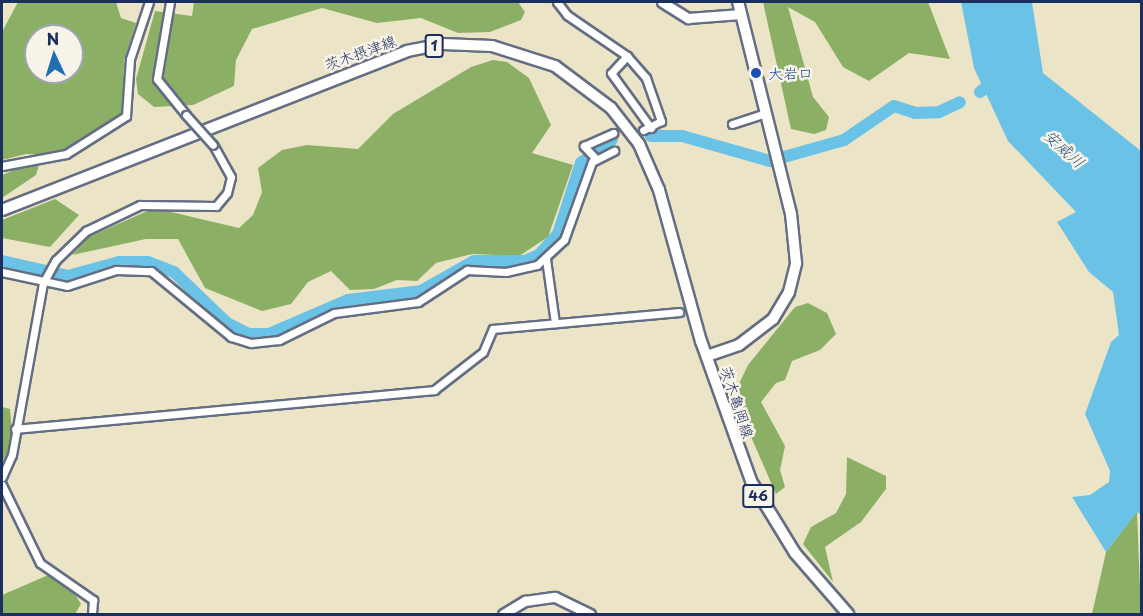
<!DOCTYPE html>
<html>
<head>
<meta charset="utf-8">
<style>
  body { margin:0 }
  #map { position:relative; width:1143px; height:616px; overflow:hidden; background:#ece4c7; font-family:"Playpen Sans","Klee One",sans-serif }
  div>[style] { position:absolute }
  [style*='--x'] { left:calc(var(--x)*1px); top:calc(var(--y)*1px); width:calc(var(--w)*1px); rotate:calc(var(--a)*1deg) }
  .forest>* { inset:0; background:#8bb065 }
  .water>* { inset:0; background:#6ac3e7 }
  .river>* { height:12px; margin:-6px; padding:0 6px; transform-origin:6px; border-radius:6px; background:#6ac3e7 }
  .minor-tunnel>* { height:7px; margin-top:-3.5px; transform-origin:0; background:repeating-linear-gradient(90deg,#c2c0b2 0 7px,transparent 0 10.5px) }
  .roads { filter:drop-shadow(2px 0 #646e83) drop-shadow(-2px 0 #646e83) drop-shadow(0 2px #646e83) drop-shadow(0 -2px #646e83) }
  .minor>* { height:7px; margin:-3.5px; padding:0 3.5px; transform-origin:3.5px; border-radius:3.5px; background:#fff }
  .tertiary>* { height:9px; margin:-4.5px; padding:0 4.5px; transform-origin:4.5px; border-radius:4.5px; background:#fff }
  .primary>* { height:10px; margin:-5px; padding:0 5px; transform-origin:5px; border-radius:5px; background:#fff }
  .bridges { filter:drop-shadow(2px 0 #646e83) drop-shadow(-2px 0 #646e83) drop-shadow(0 2px #646e83) drop-shadow(0 -2px #646e83) }
  .minor-bridge>* { height:7px; margin:-3.5px; padding:0 3.5px; transform-origin:3.5px; border-radius:3.5px; background:#fff }
  .dots>* { width:16px; height:16px; translate:-50% -50%; box-sizing:border-box; border:3px solid #f7f3e8; border-radius:50% }
  span { translate:-50% -50%; white-space:nowrap; text-align:center; line-height:1.15; -webkit-text-stroke:5px #f7f3e8; paint-order:stroke }
  .shield-label span { padding:2px 4px; background:#f7f3e8; border:2px solid; border-radius:4px; -webkit-text-stroke-width:0 }
  .shield-label { font-size:14px; color:#1b2f5e; font-weight:700 }
  .street-label { font-size:15px; color:#1b2f5e }
  .transit-label { font-size:15px; color:#164399 }
  .left { translate:0 -50%; text-align:left }
  .water-label { font-size:16px; color:#2f5480; font-style:italic }
  .frame { position:absolute; inset:0; border:3px solid #1b2f5e; pointer-events:none }
  .north { position:absolute; left:24px; top:24px; width:60px; height:60px; box-sizing:border-box; background:#f7f3e8; border:2px solid #9fa5b1; border-radius:50%; rotate:356deg; font-size:16px; font-weight:700; line-height:24px; text-align:center; color:#1b2f5e }
  .north::after { content:''; display:block; margin:auto; width:21px; height:27px; background:#1f6fb2; clip-path:polygon(50% 0,100% 100%,50% 72%,0 100%) }
</style>
</head>
<body>
<div id="map">
  <div class="forest">
    <div style="clip-path:polygon(evenodd,18px 2px,116px 2px,121px 18px,136px 23px,124px 61px,123px 113px,54px 155px,26px 154px,2px 160px,2px 32px,18px 2px,36px 36px,72px 36px,72px 72px,36px 72px,36px 36px)"></div>
    <div style="clip-path:polygon(194px 2px,518px 2px,525px 12px,521px 20px,490px 32px,458px 33px,421px 18px,377px 23px,322px 8px,252px 29px,236px 60px,234px 86px,193px 105px,154px 107px,138px 94px,136px 79px,155px 11px,192px 16px)"></div>
    <div style="clip-path:polygon(763px 2px,928px 2px,950px 59px,909px 53px,869px 81px,843px 67px,815px 22px,788px 7px,813px 97px,829px 117px,826px 130px,814px 134px,791px 129px)"></div>
    <div style="clip-path:polygon(493px 60px,507px 62px,529px 78px,551px 125px,532px 153px,573px 165px,548px 237px,519px 256px,472px 254px,436px 263px,417px 281px,397px 280px,374px 289px,350px 290px,331px 271px,308px 282px,291px 304px,262px 311px,205px 288px,178px 239px,146px 239px,72px 255px,89px 237px,154px 208px,239px 228px,253px 215px,262px 192px,258px 168px,282px 150px,307px 145px,358px 149px,393px 114px,471px 67px)"></div>
    <div style="clip-path:polygon(26px 165px,39px 165px,36px 175px,2px 198px,2px 175px)"></div>
    <div style="clip-path:polygon(55px 199px,79px 215px,50px 247px,2px 238px,2px 220px)"></div>
    <div style="clip-path:polygon(808px 303px,827px 313px,836px 334px,820px 350px,792px 361px,785px 380px,776px 383px,761px 402px,785px 446px,780px 470px,785px 487px,776px 494px,748px 430px,738px 386px,748px 365px,795px 307px)"></div>
    <div style="clip-path:polygon(2px 407px,10px 409px,13px 442px,2px 462px)"></div>
    <div style="clip-path:polygon(847px 457px,886px 476px,886px 489px,861px 522px,825px 547px,833px 582px,803px 544px,811px 527px,836px 513px,846px 494px)"></div>
    <div style="clip-path:polygon(1137px 511px,1141px 614px,1092px 614px,1106px 552px)"></div>
    <div style="clip-path:polygon(60px 570px,81px 604px,75px 614px,2px 614px,2px 595px)"></div>
  </div>
  <div class="water">
    <div style="clip-path:polygon(961px 2px,1032px 2px,1043px 73px,1141px 151px,1141px 515px,1137px 512px,1106px 552px,1072px 497px,1090px 495px,1109px 482px,1110px 471px,1085px 414px,1111px 342px,1119px 335px,1113px 292px,1089px 272px,1057px 222px,1076px 212px,1008px 141px,974px 68px)"></div>
  </div>
  <div class="river">
    <div style="--x:980;--y:92;--w:21;--a:-37"></div>
    <div style="--x:651;--y:136;--w:31;--a:0"></div>
    <div style="--x:682;--y:136;--w:91;--a:15.9"></div>
    <div style="--x:770;--y:161;--w:77;--a:-15.8"></div>
    <div style="--x:844;--y:140;--w:60;--a:-34.2"></div>
    <div style="--x:894;--y:106;--w:22;--a:18"></div>
    <div style="--x:915;--y:113;--w:24;--a:-2"></div>
    <div style="--x:939;--y:112;--w:23;--a:-25"></div>
    <div style="--x:2;--y:261;--w:68;--a:12.8"></div>
    <div style="--x:68;--y:276;--w:53;--a:-15.4"></div>
    <div style="--x:119;--y:262;--w:29;--a:0"></div>
    <div style="--x:148;--y:262;--w:28;--a:21"></div>
    <div style="--x:174;--y:272;--w:74;--a:43.9"></div>
    <div style="--x:227;--y:323;--w:25;--a:27"></div>
    <div style="--x:249;--y:334;--w:20;--a:0"></div>
    <div style="--x:269;--y:334;--w:86;--a:-23.3"></div>
    <div style="--x:348;--y:300;--w:74;--a:-7"></div>
    <div style="--x:421;--y:291;--w:61;--a:-29.5"></div>
    <div style="--x:474;--y:261;--w:51;--a:0"></div>
    <div style="--x:525;--y:261;--w:15;--a:-23"></div>
    <div style="--x:539;--y:255;--w:28;--a:-48"></div>
    <div style="--x:558;--y:234;--w:75;--a:-72.1"></div>
    <div style="--x:581;--y:163;--w:39;--a:-37"></div>
  </div>
  <div class="minor-tunnel">
    <div style="--x:613;--y:133;--w:30;--a:-6"></div>
  </div>
  <div class="roads">
    <div class="minor">
      <div style="--x:170;--y:2;--w:78;--a:99.6"></div>
      <div style="--x:157;--y:79;--w:46;--a:51.1"></div>
      <div style="--x:557;--y:2;--w:16;--a:52"></div>
      <div style="--x:567;--y:15;--w:73;--a:34.3"></div>
      <div style="--x:627;--y:56;--w:29;--a:49"></div>
      <div style="--x:646;--y:78;--w:46;--a:70.8"></div>
      <div style="--x:661;--y:121;--w:20;--a:153"></div>
      <div style="--x:627;--y:56;--w:23;--a:133"></div>
      <div style="--x:611;--y:73;--w:68;--a:54"></div>
      <div style="--x:732;--y:124;--w:36;--a:-18"></div>
      <div style="--x:596;--y:159;--w:18;--a:-133"></div>
      <div style="--x:584;--y:146;--w:32;--a:-24"></div>
      <div style="--x:2;--y:166;--w:65;--a:-10.6"></div>
      <div style="--x:66;--y:154;--w:71;--a:-32.3"></div>
      <div style="--x:126;--y:116;--w:57;--a:-86"></div>
      <div style="--x:130;--y:59;--w:60;--a:-71.6"></div>
      <div style="--x:546;--y:259;--w:65;--a:82"></div>
      <div style="--x:2;--y:272;--w:66;--a:12.2"></div>
      <div style="--x:67;--y:286;--w:52;--a:-18.1"></div>
      <div style="--x:116;--y:270;--w:35;--a:2"></div>
      <div style="--x:151;--y:271;--w:104;--a:39.5"></div>
      <div style="--x:231;--y:337;--w:21;--a:17"></div>
      <div style="--x:251;--y:343;--w:28;--a:-6"></div>
      <div style="--x:279;--y:340;--w:61;--a:-26.1"></div>
      <div style="--x:334;--y:313;--w:85;--a:-7.5"></div>
      <div style="--x:418;--y:302;--w:59;--a:-33.1"></div>
      <div style="--x:467;--y:270;--w:39;--a:3"></div>
      <div style="--x:506;--y:272;--w:32;--a:-13"></div>
      <div style="--x:537;--y:265;--w:37;--a:-43"></div>
      <div style="--x:564;--y:240;--w:83;--a:-70.3"></div>
      <div style="--x:592;--y:162;--w:25;--a:-27"></div>
      <div style="--x:15;--y:429;--w:421;--a:-5.3"></div>
      <div style="--x:434;--y:390;--w:62;--a:-37.8"></div>
      <div style="--x:483;--y:352;--w:25;--a:-67"></div>
      <div style="--x:493;--y:329;--w:187;--a:-5.2"></div>
      <div style="--x:2;--y:477;--w:24;--a:-66"></div>
      <div style="--x:12;--y:455;--w:175;--a:-79.8"></div>
      <div style="--x:43;--y:283;--w:26;--a:-61"></div>
      <div style="--x:56;--y:260;--w:42;--a:-44"></div>
      <div style="--x:86;--y:231;--w:60;--a:-25.7"></div>
      <div style="--x:140;--y:205;--w:76;--a:0.8"></div>
      <div style="--x:216;--y:206;--w:17;--a:-50"></div>
      <div style="--x:227;--y:193;--w:16;--a:-76"></div>
      <div style="--x:231;--y:177;--w:37;--a:-119"></div>
      <div style="--x:2;--y:485;--w:87;--a:64"></div>
      <div style="--x:40;--y:563;--w:65;--a:34.9"></div>
      <div style="--x:93;--y:600;--w:14;--a:94"></div>
    </div>
    <div class="tertiary">
      <div style="--x:662;--y:2;--w:31;--a:32"></div>
      <div style="--x:688;--y:18;--w:53;--a:-4.3"></div>
      <div style="--x:503;--y:614;--w:26;--a:-31"></div>
      <div style="--x:525;--y:601;--w:30;--a:-8"></div>
      <div style="--x:555;--y:597;--w:39;--a:26"></div>
    </div>
    <div class="primary">
      <div style="--x:2;--y:210;--w:435;--a:-21.4"></div>
      <div style="--x:407;--y:51;--w:37;--a:-11"></div>
      <div style="--x:443;--y:44;--w:49;--a:2.3"></div>
      <div style="--x:492;--y:46;--w:66;--a:17.6"></div>
      <div style="--x:555;--y:66;--w:70;--a:36.9"></div>
      <div style="--x:611;--y:108;--w:46;--a:52.1"></div>
      <div style="--x:639;--y:144;--w:50;--a:66.5"></div>
      <div style="--x:659;--y:190;--w:157;--a:74.5"></div>
      <div style="--x:701;--y:341;--w:149;--a:70.3"></div>
      <div style="--x:751;--y:481;--w:84;--a:58.6"></div>
      <div style="--x:795;--y:553;--w:81;--a:49"></div>
      <div style="--x:707;--y:356;--w:34;--a:-19"></div>
      <div style="--x:739;--y:345;--w:43;--a:-37.4"></div>
      <div style="--x:773;--y:319;--w:31;--a:-59"></div>
      <div style="--x:789;--y:292;--w:30;--a:-76"></div>
      <div style="--x:796;--y:263;--w:49;--a:-95.8"></div>
      <div style="--x:791;--y:214;--w:219;--a:-104"></div>
    </div>
  </div>
  <div class="bridges">
    <div class="minor-bridge">
      <div style="--x:186;--y:115;--w:40;--a:48"></div>
    </div>
  </div>
  <div class="dots">
    <div style="left:756px;top:73px;background:#1a4fb4"></div>
  </div>
  <div class="shield-label">
    <span style="left:434px;top:46px">1</span>
    <span style="left:758px;top:496px">46</span>
  </div>
  <div class="street-label">
    <span style="left:360px;top:52px;rotate:-20deg">茨木摂津線</span>
    <span style="left:738px;top:402px;rotate:72deg">茨木亀岡線</span>
  </div>
  <div class="transit-label">
    <span class="left" style="left:768px;top:73px">大岩口</span>
  </div>
  <div class="water-label">
    <span style="left:1065px;top:148px;rotate:42deg">安威川</span>
  </div>
  <div class="frame"></div>
  <div class="north">N</div>
</div>
</body>
</html>
